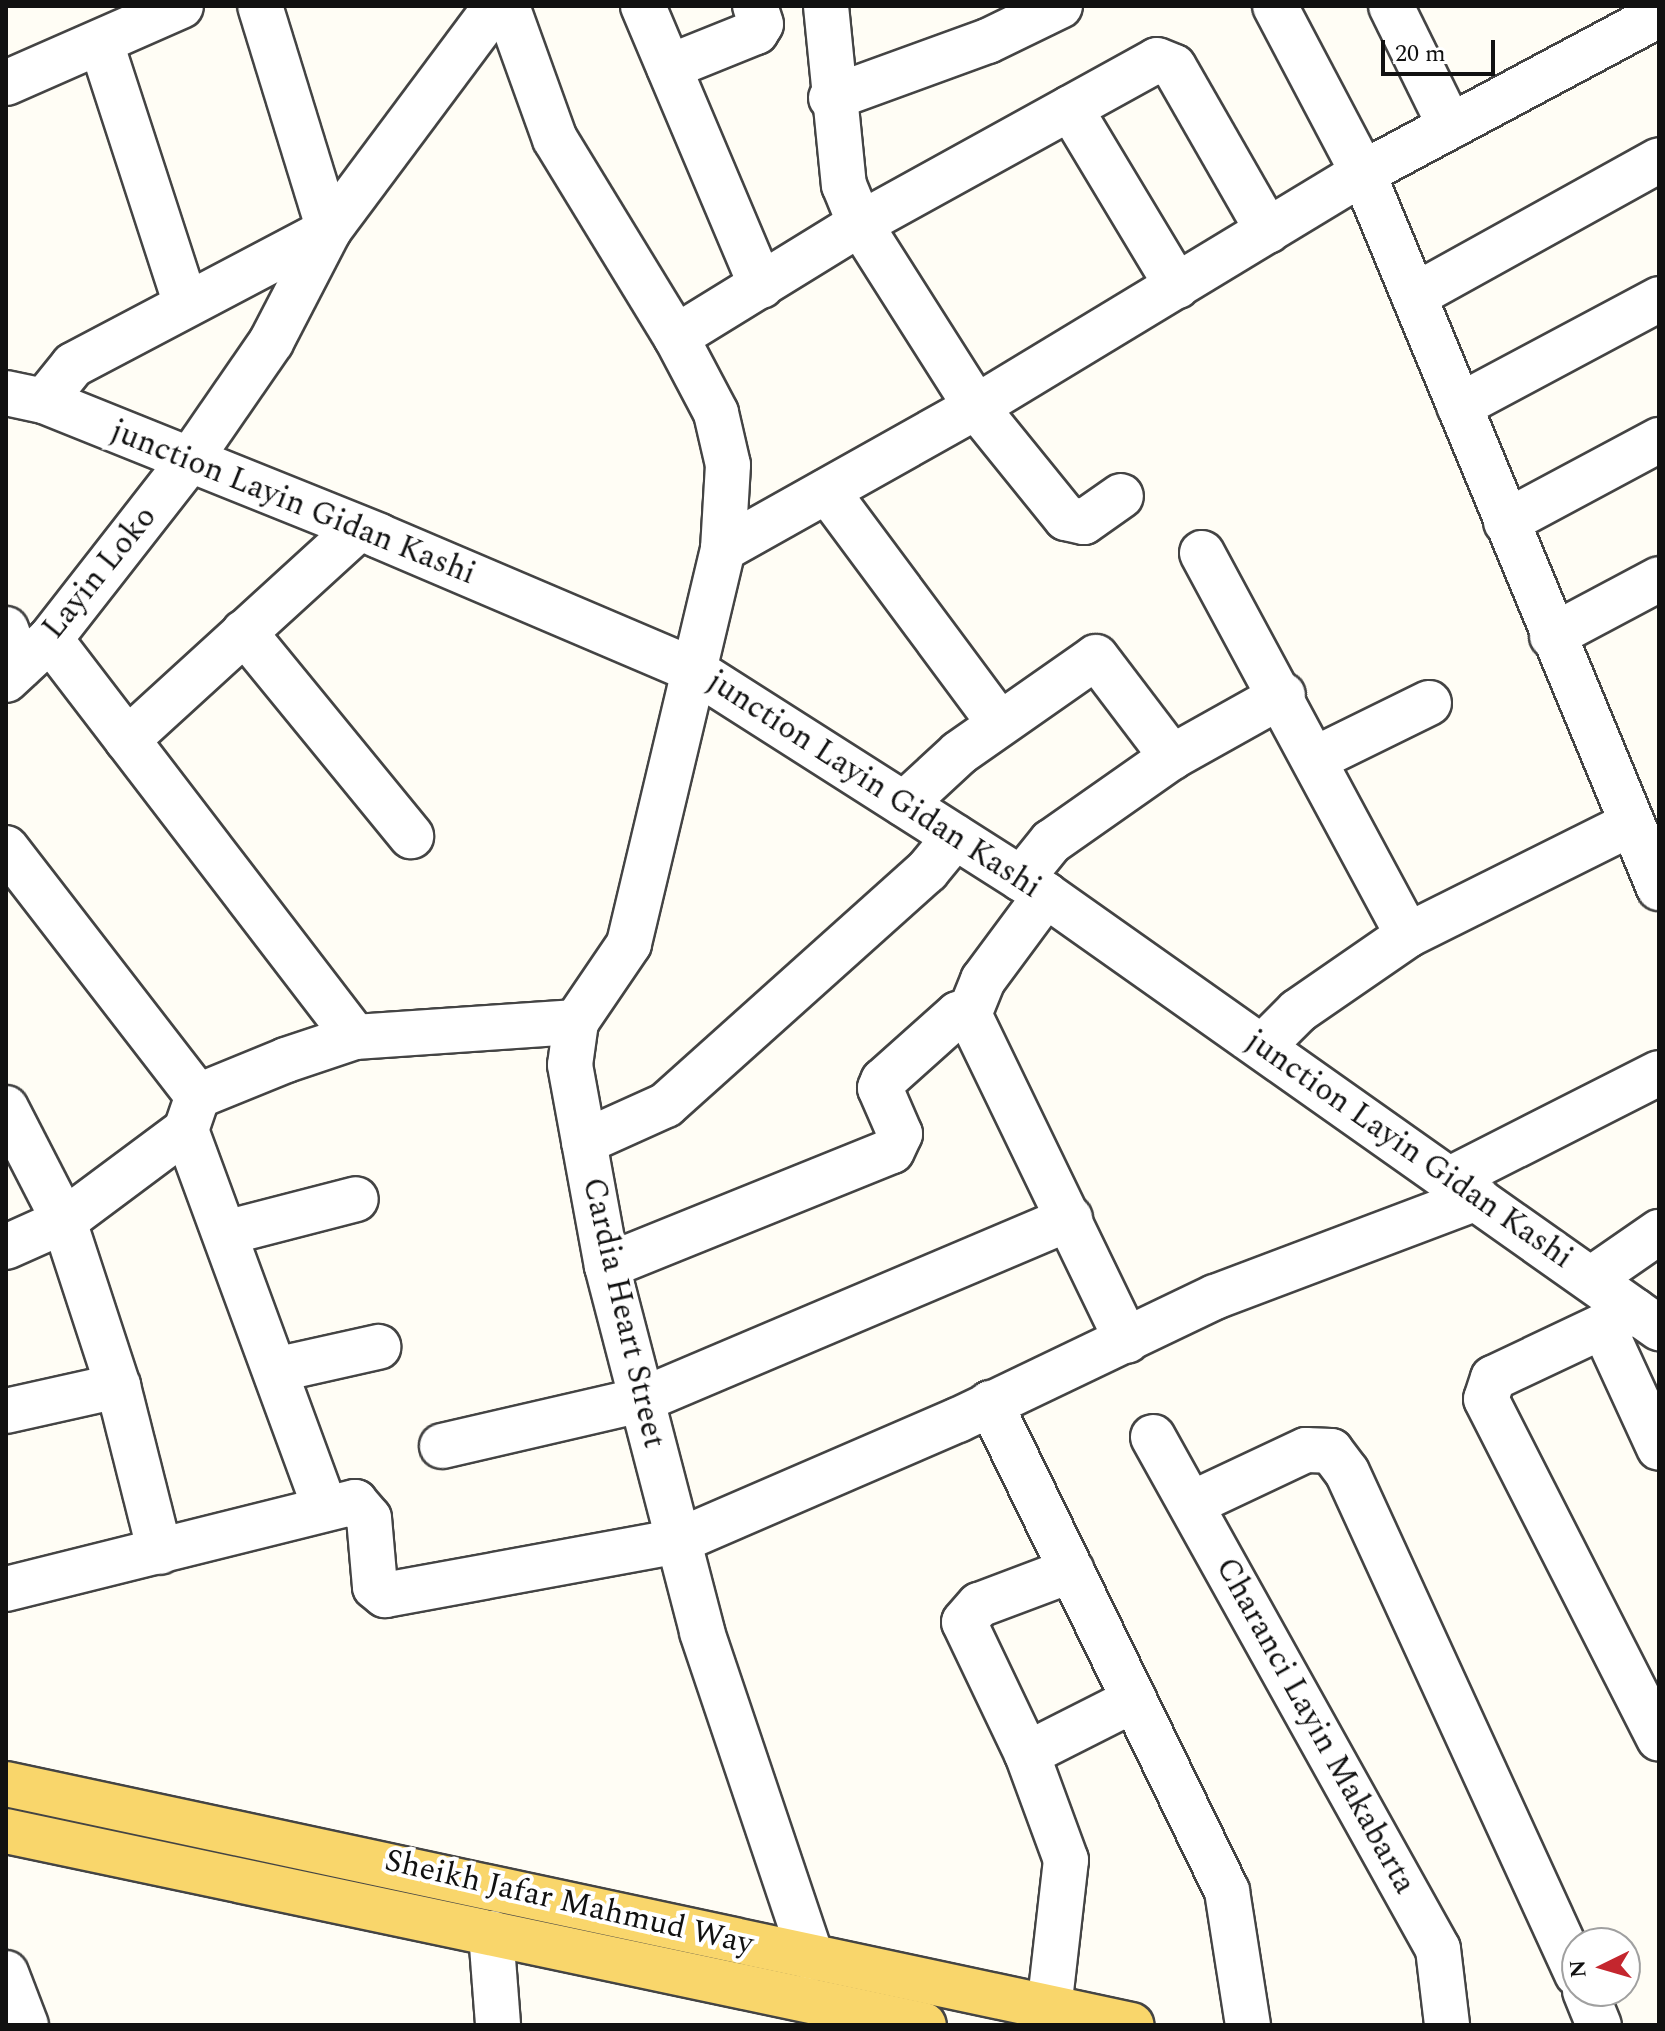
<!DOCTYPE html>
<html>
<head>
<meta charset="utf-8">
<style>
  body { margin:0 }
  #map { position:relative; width:1665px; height:2031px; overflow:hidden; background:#fffdf5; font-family:Spectral,serif }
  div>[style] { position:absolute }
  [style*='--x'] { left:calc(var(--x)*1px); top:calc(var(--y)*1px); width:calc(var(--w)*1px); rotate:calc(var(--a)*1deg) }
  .roads { filter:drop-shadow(2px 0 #444) drop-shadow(-2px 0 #444) drop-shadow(0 2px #444) drop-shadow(0 -2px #444) }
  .minor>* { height:44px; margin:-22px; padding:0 22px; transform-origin:22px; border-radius:22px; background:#fff }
  .major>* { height:44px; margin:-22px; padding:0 22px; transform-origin:22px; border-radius:22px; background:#f9d66b }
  span { translate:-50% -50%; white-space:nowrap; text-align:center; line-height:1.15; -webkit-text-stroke:8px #fff; paint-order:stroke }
  .street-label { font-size:32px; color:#111 }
  .frame { position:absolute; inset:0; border:8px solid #111; pointer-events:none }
  .north { position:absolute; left:1561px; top:1927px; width:80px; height:80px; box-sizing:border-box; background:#fff; border:2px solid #a0a0a0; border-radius:50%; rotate:265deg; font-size:22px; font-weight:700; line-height:32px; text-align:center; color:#111 }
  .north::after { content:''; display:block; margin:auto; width:28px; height:36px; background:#c4262e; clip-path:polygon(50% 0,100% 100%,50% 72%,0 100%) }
  .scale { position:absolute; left:1381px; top:40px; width:114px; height:36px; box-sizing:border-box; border:4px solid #111; border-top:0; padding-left:10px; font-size:24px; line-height:28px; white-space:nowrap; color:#111; -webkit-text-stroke:6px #fff; paint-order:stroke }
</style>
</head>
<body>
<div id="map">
  <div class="roads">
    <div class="minor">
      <div style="--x:507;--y:6;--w:141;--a:70.2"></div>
      <div style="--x:555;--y:139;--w:232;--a:58.6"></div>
      <div style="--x:676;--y:337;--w:86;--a:62.2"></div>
      <div style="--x:716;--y:413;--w:53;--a:77"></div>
      <div style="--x:728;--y:465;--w:84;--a:93.4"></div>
      <div style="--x:723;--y:549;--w:406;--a:103.4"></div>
      <div style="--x:629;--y:944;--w:94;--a:124.2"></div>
      <div style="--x:576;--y:1022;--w:43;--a:97.9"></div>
      <div style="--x:570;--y:1065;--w:204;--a:79.6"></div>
      <div style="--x:607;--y:1266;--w:378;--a:75.4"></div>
      <div style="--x:702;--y:1632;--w:344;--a:71.4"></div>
      <div style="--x:643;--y:6;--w:304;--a:67.1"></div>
      <div style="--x:826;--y:6;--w:180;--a:84.3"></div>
      <div style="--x:844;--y:185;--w:42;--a:67.7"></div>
      <div style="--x:860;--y:224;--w:217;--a:57.6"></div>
      <div style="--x:976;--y:407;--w:143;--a:51"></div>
      <div style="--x:1066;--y:518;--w:18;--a:13"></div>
      <div style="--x:1084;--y:522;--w:45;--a:-35.1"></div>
      <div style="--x:1275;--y:6;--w:189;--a:62.2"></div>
      <div style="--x:1363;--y:173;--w:774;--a:67.51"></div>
      <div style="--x:1391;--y:6;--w:134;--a:63.8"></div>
      <div style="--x:101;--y:43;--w:271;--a:72"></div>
      <div style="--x:669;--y:67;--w:94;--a:-21.9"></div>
      <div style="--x:756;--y:32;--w:9;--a:-58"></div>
      <div style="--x:761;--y:24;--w:19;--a:-108"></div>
      <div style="--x:6;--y:83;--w:191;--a:-23.7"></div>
      <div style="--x:831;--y:98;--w:167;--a:-20"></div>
      <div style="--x:988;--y:41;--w:80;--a:-25.9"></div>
      <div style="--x:1070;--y:108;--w:208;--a:59"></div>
      <div style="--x:1414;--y:296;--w:280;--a:-29"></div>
      <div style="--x:676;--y:337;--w:216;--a:-31.6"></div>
      <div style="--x:860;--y:224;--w:339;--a:-28.9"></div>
      <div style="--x:1157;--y:60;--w:18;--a:22"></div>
      <div style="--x:1174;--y:67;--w:189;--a:60.2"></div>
      <div style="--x:6;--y:393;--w:39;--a:12"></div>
      <div style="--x:44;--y:401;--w:361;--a:21.9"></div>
      <div style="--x:379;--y:536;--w:344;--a:23.1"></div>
      <div style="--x:695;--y:671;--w:416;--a:32.5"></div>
      <div style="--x:1046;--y:895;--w:751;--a:35.24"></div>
      <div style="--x:44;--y:401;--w:46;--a:-51.1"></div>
      <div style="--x:73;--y:365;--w:289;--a:-27.8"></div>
      <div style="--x:329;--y:230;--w:234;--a:-107.1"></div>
      <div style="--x:1459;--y:406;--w:227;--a:-28.1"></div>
      <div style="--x:827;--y:491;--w:289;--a:53.4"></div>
      <div style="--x:1506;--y:522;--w:174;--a:-28.2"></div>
      <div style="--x:723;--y:549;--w:290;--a:-29.3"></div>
      <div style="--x:976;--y:407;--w:452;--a:-31.2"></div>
      <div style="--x:1363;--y:173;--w:336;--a:-28.1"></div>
      <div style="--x:1202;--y:553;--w:434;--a:61.7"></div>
      <div style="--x:6;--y:629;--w:40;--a:69.8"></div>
      <div style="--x:244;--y:632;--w:264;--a:50.7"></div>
      <div style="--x:1552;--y:636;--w:121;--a:-28"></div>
      <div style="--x:50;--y:639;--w:501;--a:52.54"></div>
      <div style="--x:6;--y:680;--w:60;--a:-43"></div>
      <div style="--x:50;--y:639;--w:226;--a:-52"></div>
      <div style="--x:189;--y:461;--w:145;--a:-55.4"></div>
      <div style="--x:271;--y:342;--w:126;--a:-62.6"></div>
      <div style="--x:329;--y:230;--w:279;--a:-53.3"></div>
      <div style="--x:127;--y:740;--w:314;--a:-42.4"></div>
      <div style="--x:1315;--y:759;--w:127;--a:-26.2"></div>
      <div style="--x:904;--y:804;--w:75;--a:-42.8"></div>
      <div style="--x:959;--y:753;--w:167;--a:-35"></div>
      <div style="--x:1096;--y:657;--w:126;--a:52.8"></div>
      <div style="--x:6;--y:848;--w:314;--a:52.3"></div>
      <div style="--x:1021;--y:879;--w:48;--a:-51"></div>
      <div style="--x:1051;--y:842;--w:148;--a:-35.1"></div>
      <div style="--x:1172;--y:757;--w:127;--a:-29.2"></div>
      <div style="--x:1046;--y:895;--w:106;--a:126.5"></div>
      <div style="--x:983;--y:980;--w:37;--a:112"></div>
      <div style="--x:969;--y:1014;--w:363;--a:64.2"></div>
      <div style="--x:1263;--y:1046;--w:49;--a:-45"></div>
      <div style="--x:1298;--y:1011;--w:134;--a:-34.6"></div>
      <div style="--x:1408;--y:935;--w:249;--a:-26.5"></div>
      <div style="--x:6;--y:1108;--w:127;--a:62.8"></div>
      <div style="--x:64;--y:1221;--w:174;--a:71.9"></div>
      <div style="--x:118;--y:1386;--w:171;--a:75.8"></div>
      <div style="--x:186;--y:1130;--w:401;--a:69.8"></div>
      <div style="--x:584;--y:1142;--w:90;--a:-24.3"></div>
      <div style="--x:666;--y:1105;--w:351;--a:-41.9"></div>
      <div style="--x:927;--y:871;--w:44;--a:-50.5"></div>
      <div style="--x:1450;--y:1179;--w:234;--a:-26.9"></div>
      <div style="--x:225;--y:1233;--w:135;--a:-14.5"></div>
      <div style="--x:6;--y:1247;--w:64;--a:-24.1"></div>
      <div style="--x:64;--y:1221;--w:152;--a:-36.7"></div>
      <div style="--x:186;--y:1130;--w:36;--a:-71"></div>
      <div style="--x:198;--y:1096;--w:95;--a:-22.2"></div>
      <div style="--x:286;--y:1060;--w:73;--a:-18.4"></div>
      <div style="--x:355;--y:1037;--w:222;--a:-3.9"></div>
      <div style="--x:607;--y:1266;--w:307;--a:-22"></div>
      <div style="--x:892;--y:1151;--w:19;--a:-65"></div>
      <div style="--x:900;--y:1134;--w:50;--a:-113.5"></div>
      <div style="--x:880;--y:1088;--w:8;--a:-67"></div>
      <div style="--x:883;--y:1081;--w:101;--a:-41.8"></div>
      <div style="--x:958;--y:1014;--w:11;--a:0"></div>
      <div style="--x:1591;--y:1279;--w:83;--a:-34.7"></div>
      <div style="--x:1635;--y:1311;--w:157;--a:154.7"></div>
      <div style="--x:1493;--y:1378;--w:22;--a:108"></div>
      <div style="--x:1486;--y:1399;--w:381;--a:63"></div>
      <div style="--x:1603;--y:1326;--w:134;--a:65.3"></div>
      <div style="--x:275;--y:1370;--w:106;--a:-12.6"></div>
      <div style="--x:990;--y:1403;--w:543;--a:64.1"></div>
      <div style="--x:1227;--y:1891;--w:136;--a:81.1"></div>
      <div style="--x:6;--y:1411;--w:115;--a:-12.6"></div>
      <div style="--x:1153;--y:1437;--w:586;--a:60.9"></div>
      <div style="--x:1438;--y:1949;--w:77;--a:83.2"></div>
      <div style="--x:442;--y:1446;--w:205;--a:-13"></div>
      <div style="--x:642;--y:1400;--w:465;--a:-23"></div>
      <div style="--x:1191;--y:1504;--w:127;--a:-25.2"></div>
      <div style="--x:1306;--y:1450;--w:25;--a:2"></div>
      <div style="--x:1331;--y:1451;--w:26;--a:53"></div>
      <div style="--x:1347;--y:1472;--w:552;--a:65.38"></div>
      <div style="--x:6;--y:1589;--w:360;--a:-14"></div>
      <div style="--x:355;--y:1502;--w:21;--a:49"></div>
      <div style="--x:369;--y:1518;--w:69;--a:85"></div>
      <div style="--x:375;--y:1587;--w:13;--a:39"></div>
      <div style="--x:385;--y:1595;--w:298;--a:-10.4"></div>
      <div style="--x:678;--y:1541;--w:305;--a:-23.4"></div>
      <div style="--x:958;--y:1420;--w:285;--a:-25.6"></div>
      <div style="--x:1215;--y:1297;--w:280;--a:-20.7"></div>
      <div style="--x:1027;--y:1754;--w:120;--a:-26.8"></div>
      <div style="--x:491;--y:1933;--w:92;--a:85.6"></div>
      <div style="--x:6;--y:1973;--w:56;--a:69"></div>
      <div style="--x:1585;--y:1991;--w:37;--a:68"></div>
      <div style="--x:1049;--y:2009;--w:150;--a:-83.5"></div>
      <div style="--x:1066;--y:1860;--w:113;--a:-110.2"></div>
      <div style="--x:1027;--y:1754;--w:146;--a:-115.5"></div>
      <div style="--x:964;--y:1622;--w:23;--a:-49"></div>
      <div style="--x:979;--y:1605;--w:99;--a:-20.6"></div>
    </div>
    <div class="major">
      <div style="--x:6;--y:1784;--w:1151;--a:12.09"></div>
      <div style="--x:6;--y:1831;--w:938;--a:11.93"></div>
    </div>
  </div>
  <div class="street-label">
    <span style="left:293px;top:503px;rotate:22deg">junction Layin Gidan Kashi</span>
    <span style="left:100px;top:573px;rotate:-51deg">Layin Loko</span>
    <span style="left:874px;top:785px;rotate:33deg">junction Layin Gidan Kashi</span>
    <span style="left:1409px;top:1150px;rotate:35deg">junction Layin Gidan Kashi</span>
    <span style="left:623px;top:1313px;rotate:77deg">Cardia Heart Street</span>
    <span style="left:1315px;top:1726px;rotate:61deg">Charanci Layin Makabarta</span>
    <span style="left:569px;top:1903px;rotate:13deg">Sheikh Jafar Mahmud Way</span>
  </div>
  <div class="frame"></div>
  <div class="north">N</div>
  <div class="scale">20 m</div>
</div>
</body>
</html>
